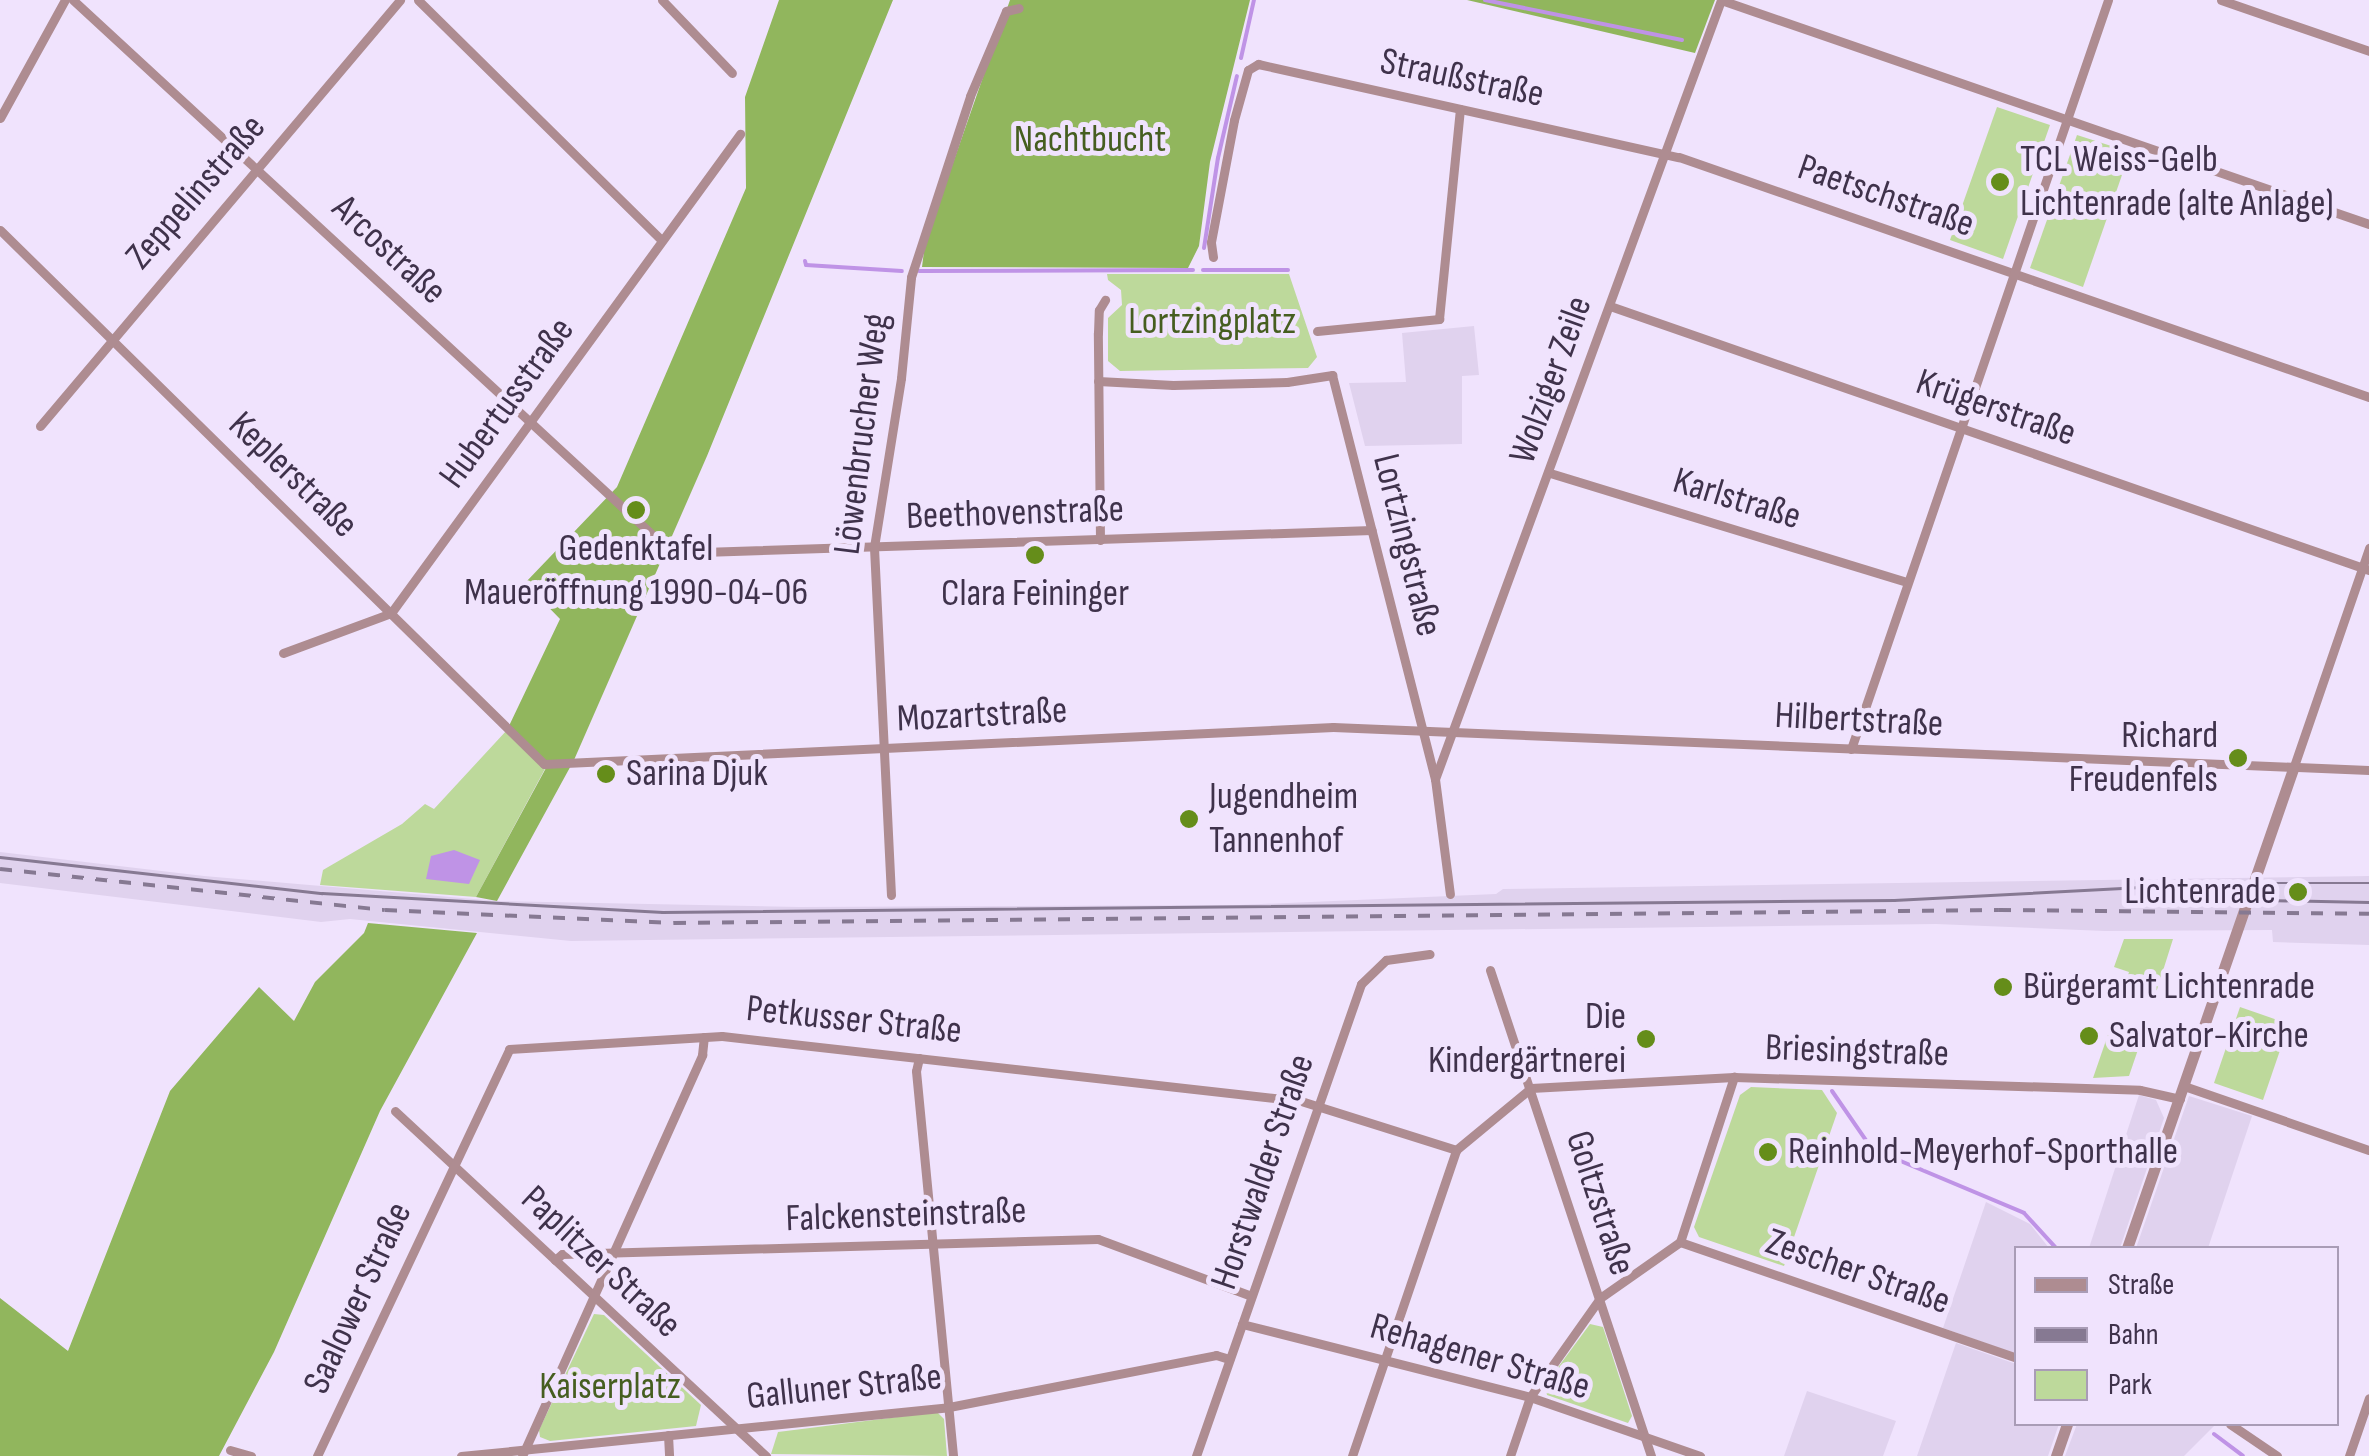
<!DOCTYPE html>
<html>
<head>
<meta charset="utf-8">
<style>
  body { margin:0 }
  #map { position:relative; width:2369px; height:1456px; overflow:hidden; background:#f0e3fd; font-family:"Sofia Sans Condensed",sans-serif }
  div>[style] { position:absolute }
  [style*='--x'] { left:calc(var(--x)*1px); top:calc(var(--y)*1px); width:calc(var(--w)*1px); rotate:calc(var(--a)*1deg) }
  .built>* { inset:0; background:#e0d2ee }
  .green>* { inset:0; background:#bdd99b }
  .forest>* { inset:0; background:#91b65d }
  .water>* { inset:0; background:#bf93e6 }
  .stream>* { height:4px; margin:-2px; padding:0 2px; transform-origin:2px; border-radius:2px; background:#bf93e6 }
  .minor>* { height:9px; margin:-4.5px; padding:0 4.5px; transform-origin:4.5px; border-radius:4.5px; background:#ae8c91 }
  .tertiary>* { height:11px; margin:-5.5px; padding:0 5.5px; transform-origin:5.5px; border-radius:5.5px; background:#ae8c91 }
  .tram>* { height:2.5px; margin:-1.25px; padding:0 1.25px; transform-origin:1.25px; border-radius:1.25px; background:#867992 }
  .rail>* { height:4px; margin-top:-2px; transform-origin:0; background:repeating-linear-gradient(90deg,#867992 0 12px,transparent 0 24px) }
  .dots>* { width:28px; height:28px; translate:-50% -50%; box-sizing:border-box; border:5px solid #f0e3fd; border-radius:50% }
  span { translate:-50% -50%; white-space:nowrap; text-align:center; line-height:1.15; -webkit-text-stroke:10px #f0e3fd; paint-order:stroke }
  .street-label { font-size:38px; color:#3f324b }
  .park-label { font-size:38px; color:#465e20 }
  .poi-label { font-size:38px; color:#3f324b }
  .left { translate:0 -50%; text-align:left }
  .right { translate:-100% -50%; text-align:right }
  .legend { position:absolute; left:2014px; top:1246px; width:325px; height:180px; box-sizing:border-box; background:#f0e3fd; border:2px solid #a99cb6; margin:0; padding:12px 18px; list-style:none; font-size:30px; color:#3f324b }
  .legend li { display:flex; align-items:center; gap:20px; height:50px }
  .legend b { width:50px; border:2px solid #a99cb6 }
</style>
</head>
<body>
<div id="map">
  <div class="built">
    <div style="clip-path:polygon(1474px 326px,1479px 375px,1462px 376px,1462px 444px,1365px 446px,1349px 383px,1406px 382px,1402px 333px)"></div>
    <div style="clip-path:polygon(0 852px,204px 876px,497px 901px,799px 907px,1239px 905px,1496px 894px,1503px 889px,2369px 876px,2369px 945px,2273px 942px,2272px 930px,2105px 931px,1936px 924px,571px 941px,350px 919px,321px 922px,0 883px)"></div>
    <div style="clip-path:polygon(2139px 1095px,2156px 1100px,2164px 1118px,2120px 1248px,2089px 1248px)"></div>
    <div style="clip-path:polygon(2189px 1096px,2252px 1116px,2208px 1248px,2136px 1248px)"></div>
    <div style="clip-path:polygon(1986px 1202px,2030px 1224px,2049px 1248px,2016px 1248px,2016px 1354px,1943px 1328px)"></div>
    <div style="clip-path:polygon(1956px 1343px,2016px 1364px,2016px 1424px,2059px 1424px,2048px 1456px,1917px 1456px)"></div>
    <div style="clip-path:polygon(1807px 1391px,1896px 1421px,1883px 1456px,1784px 1456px)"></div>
    <div style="clip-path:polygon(2077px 1424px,2216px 1424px,2184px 1456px,2065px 1456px)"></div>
  </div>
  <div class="green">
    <div style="clip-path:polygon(1997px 107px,2050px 125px,2003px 259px,1950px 240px)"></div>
    <div style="clip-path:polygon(2077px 135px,2130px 152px,2083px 287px,2030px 268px)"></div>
    <div style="clip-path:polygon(1107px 274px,1289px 274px,1317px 357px,1308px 368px,1120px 371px,1108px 361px,1108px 318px,1122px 305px,1121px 290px,1108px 280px)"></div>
    <div style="clip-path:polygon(507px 730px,546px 767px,476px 897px,320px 885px,323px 870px,402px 824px,425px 804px,434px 809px)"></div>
    <div style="clip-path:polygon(2124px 939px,2173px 939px,2155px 996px,2123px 991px,2129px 972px,2114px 967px)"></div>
    <div style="clip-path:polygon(2240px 1007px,2289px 1024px,2263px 1100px,2214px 1083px)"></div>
    <div style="clip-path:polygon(2119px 1024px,2144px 1032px,2129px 1076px,2093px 1078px,2111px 1026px)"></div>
    <div style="clip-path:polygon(1751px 1087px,1822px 1090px,1837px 1113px,1784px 1266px,1699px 1237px,1694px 1227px,1740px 1095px)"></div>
    <div style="clip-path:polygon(594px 1314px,604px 1315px,701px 1405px,696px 1426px,550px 1441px,540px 1437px,539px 1430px)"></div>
    <div style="clip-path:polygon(1590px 1324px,1603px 1327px,1632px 1416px,1628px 1423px,1547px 1395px,1545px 1385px)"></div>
    <div style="clip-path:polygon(937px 1412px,944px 1419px,947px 1456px,771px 1454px,778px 1432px)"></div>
  </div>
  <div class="forest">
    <div style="clip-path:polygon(779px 0,893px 0,707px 456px,574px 760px,497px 901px,476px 897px,546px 768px,507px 730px,560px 619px,525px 583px,617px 487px,746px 188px,745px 97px)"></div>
    <div style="clip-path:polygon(1010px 0,1250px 0,1210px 162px,1199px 246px,1188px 268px,922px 267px,925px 243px)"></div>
    <div style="clip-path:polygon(1467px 0,1715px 0,1695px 53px)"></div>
    <div style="clip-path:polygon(368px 923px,477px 933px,380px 1111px,274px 1352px,219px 1456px,0 1456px,0 1298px,68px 1351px,170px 1091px,259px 987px,294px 1021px,315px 982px,364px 933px)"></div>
  </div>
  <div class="water">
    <div style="clip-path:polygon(454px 850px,480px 860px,469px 884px,426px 879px,431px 856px)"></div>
  </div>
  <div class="stream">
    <div style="--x:1485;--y:0;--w:201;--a:11.5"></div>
    <div style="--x:1241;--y:58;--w:59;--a:-77.4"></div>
    <div style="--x:1204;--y:248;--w:91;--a:-81.2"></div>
    <div style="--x:1218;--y:158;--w:84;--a:-77"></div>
    <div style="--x:805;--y:261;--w:4;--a:76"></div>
    <div style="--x:806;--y:265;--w:96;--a:3.6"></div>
    <div style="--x:1203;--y:270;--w:85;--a:0"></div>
    <div style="--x:919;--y:271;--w:274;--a:-0.2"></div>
    <div style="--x:1832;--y:1091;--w:70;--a:55.4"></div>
    <div style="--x:1872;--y:1149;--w:165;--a:22.8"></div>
    <div style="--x:2024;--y:1213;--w:47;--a:47.6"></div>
    <div style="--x:2214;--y:1434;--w:36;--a:37"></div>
  </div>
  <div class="minor">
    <div style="--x:73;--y:0;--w:815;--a:42.71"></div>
    <div style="--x:672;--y:553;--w:700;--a:-1.88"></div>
    <div style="--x:418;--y:0;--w:342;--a:44.6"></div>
    <div style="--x:662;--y:0;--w:101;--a:46.2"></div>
    <div style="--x:2221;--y:0;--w:157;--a:19"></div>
    <div style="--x:0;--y:118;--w:135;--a:-61.2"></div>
    <div style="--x:0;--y:230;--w:762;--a:44.47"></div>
    <div style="--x:544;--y:764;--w:790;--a:-2.68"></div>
    <div style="--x:1333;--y:727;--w:1037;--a:2.38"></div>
    <div style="--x:1213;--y:257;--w:15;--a:-98"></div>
    <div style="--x:1211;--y:242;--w:124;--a:-79.3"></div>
    <div style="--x:1234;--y:120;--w:52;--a:-74.4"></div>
    <div style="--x:1248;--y:70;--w:12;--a:-31"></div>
    <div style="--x:1258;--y:64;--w:431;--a:12.5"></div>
    <div style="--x:1679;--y:157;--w:731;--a:19.18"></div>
    <div style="--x:1610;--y:306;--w:804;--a:19.18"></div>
    <div style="--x:1317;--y:331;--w:123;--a:-5.6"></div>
    <div style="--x:1439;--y:319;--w:211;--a:-84.3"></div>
    <div style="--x:1098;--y:381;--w:75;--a:3.1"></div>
    <div style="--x:1173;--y:385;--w:114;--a:-1.5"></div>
    <div style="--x:1287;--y:382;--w:46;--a:-8.8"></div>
    <div style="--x:1332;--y:375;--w:417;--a:75.7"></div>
    <div style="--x:1435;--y:779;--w:116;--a:82.6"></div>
    <div style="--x:40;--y:426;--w:558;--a:-49.8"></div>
    <div style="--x:1550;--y:473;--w:373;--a:17"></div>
    <div style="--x:1100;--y:540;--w:207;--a:-90.6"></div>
    <div style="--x:1098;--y:333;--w:23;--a:-88"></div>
    <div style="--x:1099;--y:310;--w:12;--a:-59"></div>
    <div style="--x:283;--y:653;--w:115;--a:-20.3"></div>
    <div style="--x:391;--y:613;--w:593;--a:-53.92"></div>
    <div style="--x:1851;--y:749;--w:792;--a:-71.06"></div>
    <div style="--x:2293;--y:769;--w:234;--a:-71"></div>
    <div style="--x:1435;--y:779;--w:830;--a:-69.84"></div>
    <div style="--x:1721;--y:0;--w:686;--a:19.07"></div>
    <div style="--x:891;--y:895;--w:348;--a:-92.8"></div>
    <div style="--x:874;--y:547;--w:171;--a:-80.9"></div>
    <div style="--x:901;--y:378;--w:101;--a:-84.3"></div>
    <div style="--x:911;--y:277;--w:190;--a:-71.9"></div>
    <div style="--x:970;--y:96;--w:92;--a:-67"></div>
    <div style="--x:1006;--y:11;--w:13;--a:-13"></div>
    <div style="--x:1490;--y:970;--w:512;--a:71.67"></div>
    <div style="--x:919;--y:1058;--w:13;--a:103"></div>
    <div style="--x:916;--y:1071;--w:387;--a:84.5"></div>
    <div style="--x:2184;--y:1086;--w:196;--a:19.1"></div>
    <div style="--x:1531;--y:1088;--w:203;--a:-3.1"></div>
    <div style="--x:1734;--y:1077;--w:406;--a:1.8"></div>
    <div style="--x:2140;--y:1090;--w:41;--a:12.7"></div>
    <div style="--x:395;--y:1111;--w:507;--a:42.92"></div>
    <div style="--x:1680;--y:1242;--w:355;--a:19"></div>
    <div style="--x:555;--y:1260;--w:9;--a:-41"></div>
    <div style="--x:562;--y:1254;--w:536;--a:-1.6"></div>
    <div style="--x:1098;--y:1239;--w:163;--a:20.4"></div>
    <div style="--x:1242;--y:1324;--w:297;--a:14.2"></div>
    <div style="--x:1530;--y:1397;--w:180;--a:19.1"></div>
    <div style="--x:2230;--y:1424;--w:57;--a:34.2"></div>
    <div style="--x:668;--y:1435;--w:21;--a:87"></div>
    <div style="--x:230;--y:1450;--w:22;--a:16"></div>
    <div style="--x:317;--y:1456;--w:450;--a:-64.7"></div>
    <div style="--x:509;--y:1049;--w:213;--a:-3.5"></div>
    <div style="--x:722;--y:1036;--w:583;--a:6.41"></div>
    <div style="--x:1301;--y:1101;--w:163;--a:17.5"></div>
    <div style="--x:1456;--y:1150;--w:97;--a:-39.6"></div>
    <div style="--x:461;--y:1456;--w:490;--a:-5.7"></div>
    <div style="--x:949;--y:1407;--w:272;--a:-11"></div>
    <div style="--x:1216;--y:1355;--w:14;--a:17"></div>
    <div style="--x:522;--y:1456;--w:440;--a:-65.8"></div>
    <div style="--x:702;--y:1055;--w:18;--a:-84"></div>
    <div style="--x:1196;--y:1456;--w:500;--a:-70.73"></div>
    <div style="--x:1361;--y:984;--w:35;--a:-44"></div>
    <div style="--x:1386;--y:960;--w:44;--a:-7.8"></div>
    <div style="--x:1352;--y:1456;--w:323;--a:-71.2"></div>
    <div style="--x:1510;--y:1456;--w:62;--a:-71.3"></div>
    <div style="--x:1530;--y:1397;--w:121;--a:-54.7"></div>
    <div style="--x:1600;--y:1298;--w:98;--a:-35"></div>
    <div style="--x:1680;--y:1242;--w:174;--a:-71.9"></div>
    <div style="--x:2349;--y:1456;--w:61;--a:-71"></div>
  </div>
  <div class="tertiary">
    <div style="--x:2127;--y:1248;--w:507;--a:-70.89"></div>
    <div style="--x:2056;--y:1456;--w:34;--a:-71"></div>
  </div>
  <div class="tram">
    <div style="--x:0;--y:857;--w:324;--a:6.4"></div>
    <div style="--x:322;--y:893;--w:341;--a:3.2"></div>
    <div style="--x:662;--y:912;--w:1232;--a:-0.56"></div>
    <div style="--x:1894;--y:900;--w:328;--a:-3"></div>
    <div style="--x:2222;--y:883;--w:147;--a:0"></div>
    <div style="--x:2174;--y:898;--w:195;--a:1.2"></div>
  </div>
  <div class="rail">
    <div style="--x:0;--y:869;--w:387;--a:6.1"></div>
    <div style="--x:385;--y:910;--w:289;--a:2.6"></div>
    <div style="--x:674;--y:923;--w:1325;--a:-0.56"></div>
    <div style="--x:1999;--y:910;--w:370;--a:0.6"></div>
  </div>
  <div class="dots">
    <div style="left:2000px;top:182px;background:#658d1a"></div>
    <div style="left:636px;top:510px;background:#658d1a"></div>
    <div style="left:1035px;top:555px;background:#658d1a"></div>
    <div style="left:2238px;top:758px;background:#658d1a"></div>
    <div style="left:606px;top:774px;background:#658d1a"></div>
    <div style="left:1189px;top:819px;background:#658d1a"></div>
    <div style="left:2298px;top:892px;background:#658d1a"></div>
    <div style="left:2003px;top:987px;background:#658d1a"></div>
    <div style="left:2089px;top:1036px;background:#658d1a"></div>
    <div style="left:1646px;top:1039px;background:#658d1a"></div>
    <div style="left:1768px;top:1152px;background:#658d1a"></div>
  </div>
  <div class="street-label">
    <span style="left:1462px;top:78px;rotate:12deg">Straußstraße</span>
    <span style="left:196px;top:192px;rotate:-49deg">Zeppelinstraße</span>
    <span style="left:1886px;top:196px;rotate:19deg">Paetschstraße</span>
    <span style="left:389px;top:250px;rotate:43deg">Arcostraße</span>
    <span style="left:1551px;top:380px;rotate:-70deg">Wolziger Zeile</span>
    <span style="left:507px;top:403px;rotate:-54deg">Hubertusstraße</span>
    <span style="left:1996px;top:408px;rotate:19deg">Krügerstraße</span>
    <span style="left:862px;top:434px;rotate:-83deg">Löwenbrucher Weg</span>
    <span style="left:293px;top:475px;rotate:44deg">Keplerstraße</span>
    <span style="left:1737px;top:499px;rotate:17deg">Karlstraße</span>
    <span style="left:1015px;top:513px;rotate:-2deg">Beethovenstraße</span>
    <span style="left:1407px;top:545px;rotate:76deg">Lortzingstraße</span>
    <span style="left:982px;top:715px;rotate:-3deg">Mozartstraße</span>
    <span style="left:1859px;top:720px;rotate:3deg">Hilbertstraße</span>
    <span style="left:854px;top:1020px;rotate:6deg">Petkusser Straße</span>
    <span style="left:1857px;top:1051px;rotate:2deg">Briesingstraße</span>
    <span style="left:1263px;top:1172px;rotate:-71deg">Horstwalder Straße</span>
    <span style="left:1600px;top:1203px;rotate:72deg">Goltzstraße</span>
    <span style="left:906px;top:1215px;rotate:-2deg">Falckensteinstraße</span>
    <span style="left:601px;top:1262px;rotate:43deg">Paplitzer Straße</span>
    <span style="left:1858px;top:1272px;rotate:19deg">Zescher Straße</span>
    <span style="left:358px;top:1298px;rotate:-65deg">Saalower Straße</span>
    <span style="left:1480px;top:1357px;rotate:16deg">Rehagener Straße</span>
    <span style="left:844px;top:1387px;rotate:-6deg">Galluner Straße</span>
  </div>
  <div class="park-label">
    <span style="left:1090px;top:140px">Nachtbucht</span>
    <span style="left:1212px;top:322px">Lortzingplatz</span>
    <span style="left:610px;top:1387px">Kaiserplatz</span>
  </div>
  <div class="poi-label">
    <span class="left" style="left:2020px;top:182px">TCL Weiss-Gelb<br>Lichtenrade (alte Anlage)</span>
    <span style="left:636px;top:571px">Gedenktafel<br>Maueröffnung 1990-04-06</span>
    <span style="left:1035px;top:594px">Clara Feininger</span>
    <span class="right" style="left:2218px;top:758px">Richard<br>Freudenfels</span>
    <span class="left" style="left:626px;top:774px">Sarina Djuk</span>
    <span class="left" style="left:1209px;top:819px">Jugendheim<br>Tannenhof</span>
    <span class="right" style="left:2276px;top:892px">Lichtenrade</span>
    <span class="left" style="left:2023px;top:987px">Bürgeramt Lichtenrade</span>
    <span class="right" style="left:1626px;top:1039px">Die<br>Kindergärtnerei</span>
    <span class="left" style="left:2109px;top:1036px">Salvator-Kirche</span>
    <span class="left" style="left:1788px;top:1152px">Reinhold-Meyerhof-Sporthalle</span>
  </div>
  <ul class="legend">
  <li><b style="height:12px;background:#ae8c91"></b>Straße</li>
  <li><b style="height:12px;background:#867992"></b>Bahn</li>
  <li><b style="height:28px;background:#bdd99b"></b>Park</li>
  </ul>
</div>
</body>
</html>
